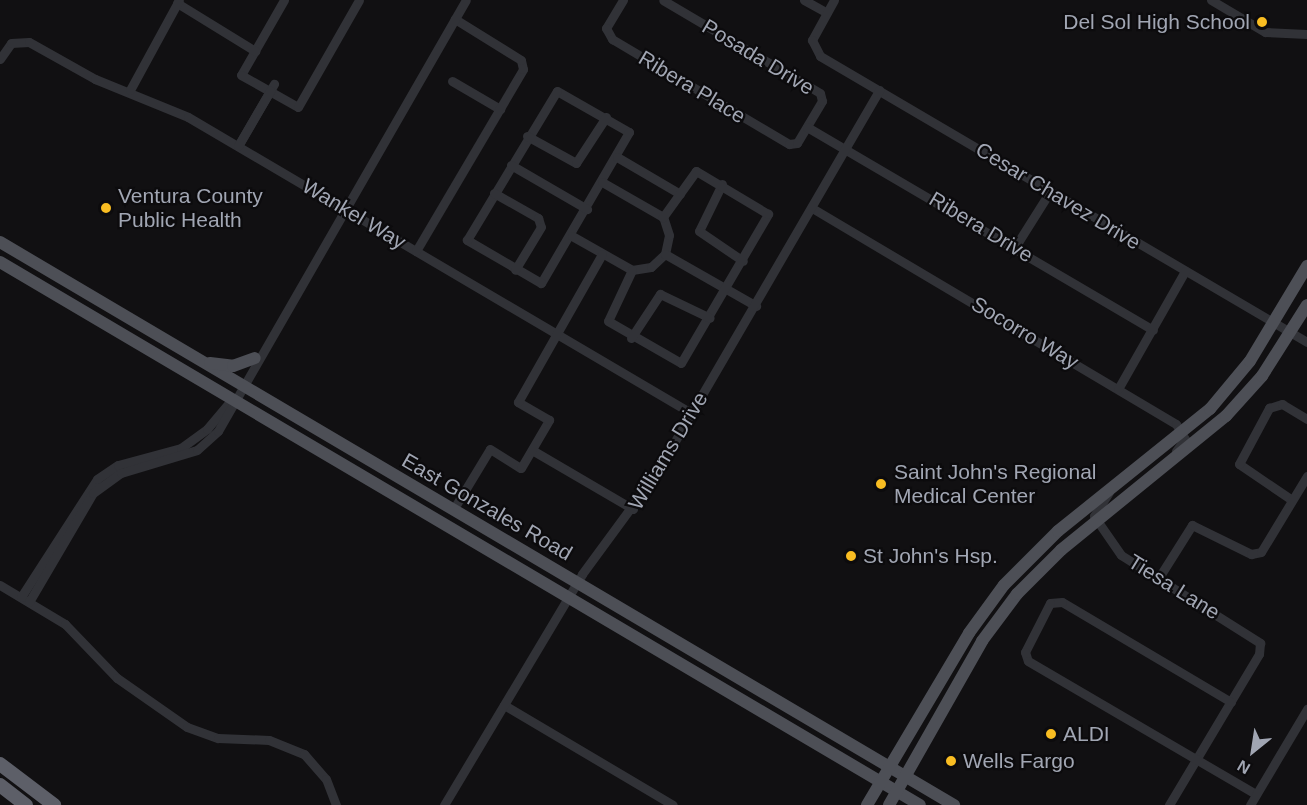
<!DOCTYPE html>
<html>
<head>
<meta charset="utf-8">
<style>
  body { margin:0 }
  #map { position:relative; width:1307px; height:805px; overflow:hidden; background:#111012; font-family:Arial,sans-serif }
  div>[style] { position:absolute }
  [style*='--x'] { left:calc(var(--x)*1px); top:calc(var(--y)*1px); width:calc(var(--w)*1px); rotate:calc(var(--a)*1deg) }
  .minor>* { height:9px; margin:-4.5px; padding:0 4.5px; transform-origin:4.5px; border-radius:4.5px; background:#313237 }
  .major>* { height:12px; margin:-6px; padding:0 6px; transform-origin:6px; border-radius:6px; background:#4d4f56 }
  .highway>* { height:14px; margin:-7px; padding:0 7px; transform-origin:7px; border-radius:7px; background:#5d5f68 }
  .dots>* { width:16px; height:16px; translate:-50% -50%; box-sizing:border-box; border:3px solid #0c0b0d; border-radius:50% }
  span { translate:-50% -50%; white-space:nowrap; text-align:center; line-height:1.15; -webkit-text-stroke:4.5px #0c0b0d; paint-order:stroke }
  .poi-label { font-size:21px; color:#a1a6b3 }
  .right { translate:-100% -50%; text-align:right }
  .left { translate:0 -50%; text-align:left }
  .street-label { font-size:21px; color:#a1a6b3 }
  .north { position:absolute; left:1223px; top:721px; width:60px; height:60px; -webkit-text-stroke:4px #0c0b0d; paint-order:stroke; rotate:210deg; font-size:16px; font-weight:700; line-height:24px; text-align:center; color:#a1a6b3 }
  .north::after { content:''; display:block; margin:auto; width:21px; height:27px; background:#a1a6b3; clip-path:polygon(50% 0,100% 100%,50% 72%,0 100%) }
</style>
</head>
<body>
<div id="map">
  <div class="minor">
    <div style="--x:284;--y:0;--w:86;--a:119.8"></div>
    <div style="--x:241;--y:75;--w:65;--a:29.3"></div>
    <div style="--x:298;--y:107;--w:123;--a:-60.3"></div>
    <div style="--x:623;--y:0;--w:33;--a:121"></div>
    <div style="--x:606;--y:28;--w:13;--a:61"></div>
    <div style="--x:612;--y:39;--w:206;--a:30.7"></div>
    <div style="--x:789;--y:144;--w:8;--a:-7"></div>
    <div style="--x:797;--y:143;--w:49;--a:-59.2"></div>
    <div style="--x:822;--y:101;--w:8;--a:-104"></div>
    <div style="--x:820;--y:93;--w:182;--a:-149.4"></div>
    <div style="--x:804;--y:0;--w:26;--a:29"></div>
    <div style="--x:834;--y:0;--w:46;--a:118.8"></div>
    <div style="--x:812;--y:40;--w:18;--a:63"></div>
    <div style="--x:820;--y:56;--w:565;--a:30.42"></div>
    <div style="--x:1211;--y:0;--w:63;--a:30.7"></div>
    <div style="--x:1265;--y:32;--w:42;--a:2.7"></div>
    <div style="--x:177;--y:3;--w:92;--a:31.6"></div>
    <div style="--x:0;--y:59;--w:19;--a:-55"></div>
    <div style="--x:11;--y:43;--w:18;--a:-3"></div>
    <div style="--x:29;--y:42;--w:76;--a:29.3"></div>
    <div style="--x:95;--y:79;--w:100;--a:22.2"></div>
    <div style="--x:188;--y:117;--w:584;--a:30.48"></div>
    <div style="--x:452;--y:81;--w:56;--a:30.3"></div>
    <div style="--x:130;--y:90;--w:102;--a:-61.4"></div>
    <div style="--x:557;--y:91;--w:83;--a:29.7"></div>
    <div style="--x:629;--y:132;--w:175;--a:120.2"></div>
    <div style="--x:541;--y:283;--w:86;--a:-149.8"></div>
    <div style="--x:467;--y:240;--w:174;--a:-58.9"></div>
    <div style="--x:807;--y:127;--w:401;--a:30.4"></div>
    <div style="--x:527;--y:136;--w:56;--a:28.9"></div>
    <div style="--x:576;--y:163;--w:55;--a:-56.9"></div>
    <div style="--x:238;--y:146;--w:72;--a:-59.9"></div>
    <div style="--x:238;--y:146;--w:64;--a:-59.8"></div>
    <div style="--x:617;--y:157;--w:73;--a:30.4"></div>
    <div style="--x:511;--y:165;--w:88;--a:30.1"></div>
    <div style="--x:722;--y:184;--w:52;--a:116.1"></div>
    <div style="--x:699;--y:231;--w:53;--a:34.3"></div>
    <div style="--x:494;--y:193;--w:51;--a:29.6"></div>
    <div style="--x:538;--y:218;--w:9;--a:72"></div>
    <div style="--x:541;--y:227;--w:50;--a:121.2"></div>
    <div style="--x:812;--y:208;--w:423;--a:30.7"></div>
    <div style="--x:1176;--y:424;--w:17;--a:59"></div>
    <div style="--x:1185;--y:439;--w:15;--a:127"></div>
    <div style="--x:572;--y:236;--w:69;--a:29.5"></div>
    <div style="--x:632;--y:270;--w:19;--a:-9"></div>
    <div style="--x:651;--y:267;--w:19;--a:-43"></div>
    <div style="--x:665;--y:254;--w:19;--a:-78"></div>
    <div style="--x:669;--y:235;--w:19;--a:-108"></div>
    <div style="--x:663;--y:217;--w:70;--a:-150.2"></div>
    <div style="--x:1015;--y:247;--w:64;--a:-57.8"></div>
    <div style="--x:416;--y:251;--w:211;--a:-59.5"></div>
    <div style="--x:523;--y:69;--w:9;--a:-103"></div>
    <div style="--x:521;--y:60;--w:78;--a:-148.2"></div>
    <div style="--x:665;--y:254;--w:105;--a:29.7"></div>
    <div style="--x:632;--y:270;--w:56;--a:115.2"></div>
    <div style="--x:608;--y:321;--w:84;--a:29.9"></div>
    <div style="--x:681;--y:363;--w:173;--a:-59.7"></div>
    <div style="--x:768;--y:214;--w:84;--a:-149.2"></div>
    <div style="--x:696;--y:171;--w:57;--a:125.7"></div>
    <div style="--x:631;--y:338;--w:53;--a:-56.6"></div>
    <div style="--x:660;--y:294;--w:55;--a:25.6"></div>
    <div style="--x:1118;--y:389;--w:136;--a:-60.4"></div>
    <div style="--x:532;--y:450;--w:117;--a:30.3"></div>
    <div style="--x:1109;--y:492;--w:28;--a:122"></div>
    <div style="--x:1094;--y:516;--w:47;--a:55.3"></div>
    <div style="--x:1121;--y:555;--w:165;--a:32.3"></div>
    <div style="--x:1260;--y:643;--w:11;--a:95"></div>
    <div style="--x:1259;--y:654;--w:176;--a:120.8"></div>
    <div style="--x:1292;--y:500;--w:64;--a:-145.8"></div>
    <div style="--x:1239;--y:464;--w:64;--a:-61.8"></div>
    <div style="--x:1269;--y:408;--w:14;--a:-17"></div>
    <div style="--x:1282;--y:404;--w:29;--a:31"></div>
    <div style="--x:453;--y:510;--w:71;--a:-58.8"></div>
    <div style="--x:490;--y:449;--w:36;--a:32"></div>
    <div style="--x:521;--y:468;--w:56;--a:-59.7"></div>
    <div style="--x:549;--y:420;--w:36;--a:-150"></div>
    <div style="--x:518;--y:402;--w:170;--a:-60.4"></div>
    <div style="--x:1158;--y:579;--w:64;--a:-57.8"></div>
    <div style="--x:1192;--y:525;--w:66;--a:26.2"></div>
    <div style="--x:1251;--y:554;--w:10;--a:-11"></div>
    <div style="--x:1261;--y:552;--w:89;--a:-58.8"></div>
    <div style="--x:0;--y:585;--w:76;--a:31"></div>
    <div style="--x:65;--y:624;--w:75;--a:46.1"></div>
    <div style="--x:117;--y:678;--w:85;--a:35"></div>
    <div style="--x:187;--y:727;--w:33;--a:20"></div>
    <div style="--x:218;--y:738;--w:51;--a:2.2"></div>
    <div style="--x:269;--y:740;--w:38;--a:22"></div>
    <div style="--x:304;--y:754;--w:33;--a:49"></div>
    <div style="--x:326;--y:779;--w:28;--a:69"></div>
    <div style="--x:21;--y:597;--w:140;--a:-57.2"></div>
    <div style="--x:97;--y:479;--w:25;--a:-34"></div>
    <div style="--x:118;--y:465;--w:65;--a:-15.1"></div>
    <div style="--x:181;--y:448;--w:32;--a:-36"></div>
    <div style="--x:207;--y:429;--w:38;--a:-50"></div>
    <div style="--x:29;--y:602;--w:126;--a:-59.6"></div>
    <div style="--x:93;--y:493;--w:34;--a:-36"></div>
    <div style="--x:121;--y:473;--w:79;--a:-16.8"></div>
    <div style="--x:197;--y:450;--w:28;--a:-42"></div>
    <div style="--x:218;--y:431;--w:497;--a:-60.1"></div>
    <div style="--x:1231;--y:702;--w:196;--a:-149.4"></div>
    <div style="--x:1062;--y:602;--w:12;--a:175"></div>
    <div style="--x:1050;--y:603;--w:55;--a:117"></div>
    <div style="--x:1025;--y:652;--w:9;--a:72"></div>
    <div style="--x:1028;--y:661;--w:264;--a:30.3"></div>
    <div style="--x:504;--y:705;--w:196;--a:30.6"></div>
    <div style="--x:444;--y:805;--w:269;--a:-59.1"></div>
    <div style="--x:582;--y:574;--w:127;--a:-53.7"></div>
    <div style="--x:657;--y:472;--w:442;--a:-59.8"></div>
    <div style="--x:1250;--y:805;--w:112;--a:-59.3"></div>
  </div>
  <div class="major">
    <div style="--x:0;--y:242;--w:1108;--a:30.55"></div>
    <div style="--x:0;--y:262;--w:1068;--a:30.55"></div>
    <div style="--x:210;--y:363;--w:23;--a:7"></div>
    <div style="--x:233;--y:366;--w:23;--a:-20"></div>
    <div style="--x:867;--y:805;--w:200;--a:-59.3"></div>
    <div style="--x:969;--y:633;--w:59;--a:-53.9"></div>
    <div style="--x:1004;--y:585;--w:76;--a:-45"></div>
    <div style="--x:1058;--y:531;--w:195;--a:-38.8"></div>
    <div style="--x:1210;--y:409;--w:62;--a:-50.2"></div>
    <div style="--x:1250;--y:361;--w:111;--a:-59"></div>
    <div style="--x:889;--y:805;--w:189;--a:-60.4"></div>
    <div style="--x:982;--y:641;--w:59;--a:-53.3"></div>
    <div style="--x:1017;--y:594;--w:62;--a:-45"></div>
    <div style="--x:1061;--y:550;--w:213;--a:-39.1"></div>
    <div style="--x:1226;--y:416;--w:54;--a:-48"></div>
    <div style="--x:1262;--y:376;--w:84;--a:-57.6"></div>
  </div>
  <div class="highway">
    <div style="--x:0;--y:764;--w:68;--a:37.2"></div>
    <div style="--x:0;--y:785;--w:33;--a:38"></div>
  </div>
  <div class="dots">
    <div style="left:1262px;top:22px;background:#f9bd22"></div>
    <div style="left:106px;top:208px;background:#f9bd22"></div>
    <div style="left:881px;top:484px;background:#f9bd22"></div>
    <div style="left:851px;top:556px;background:#f9bd22"></div>
    <div style="left:1051px;top:734px;background:#f9bd22"></div>
    <div style="left:951px;top:761px;background:#f9bd22"></div>
  </div>
  <div class="poi-label">
    <span class="right" style="left:1250px;top:22px">Del Sol High School</span>
    <span class="left" style="left:118px;top:208px">Ventura County<br>Public Health</span>
    <span class="left" style="left:894px;top:484px">Saint John's Regional<br>Medical Center</span>
    <span class="left" style="left:863px;top:556px">St John's Hsp.</span>
    <span class="left" style="left:1063px;top:734px">ALDI</span>
    <span class="left" style="left:963px;top:761px">Wells Fargo</span>
  </div>
  <div class="street-label">
    <span style="left:758px;top:57px;rotate:31deg">Posada Drive</span>
    <span style="left:692px;top:87px;rotate:31deg">Ribera Place</span>
    <span style="left:1058px;top:196px;rotate:31deg">Cesar Chavez Drive</span>
    <span style="left:354px;top:214px;rotate:31deg">Wankel Way</span>
    <span style="left:981px;top:227px;rotate:31deg">Ribera Drive</span>
    <span style="left:1025px;top:333px;rotate:31deg">Socorro Way</span>
    <span style="left:668px;top:451px;rotate:-59deg">Williams Drive</span>
    <span style="left:487px;top:507px;rotate:30deg">East Gonzales Road</span>
    <span style="left:1174px;top:587px;rotate:32deg">Tiesa Lane</span>
  </div>
  <div class="north">N</div>
</div>
</body>
</html>
